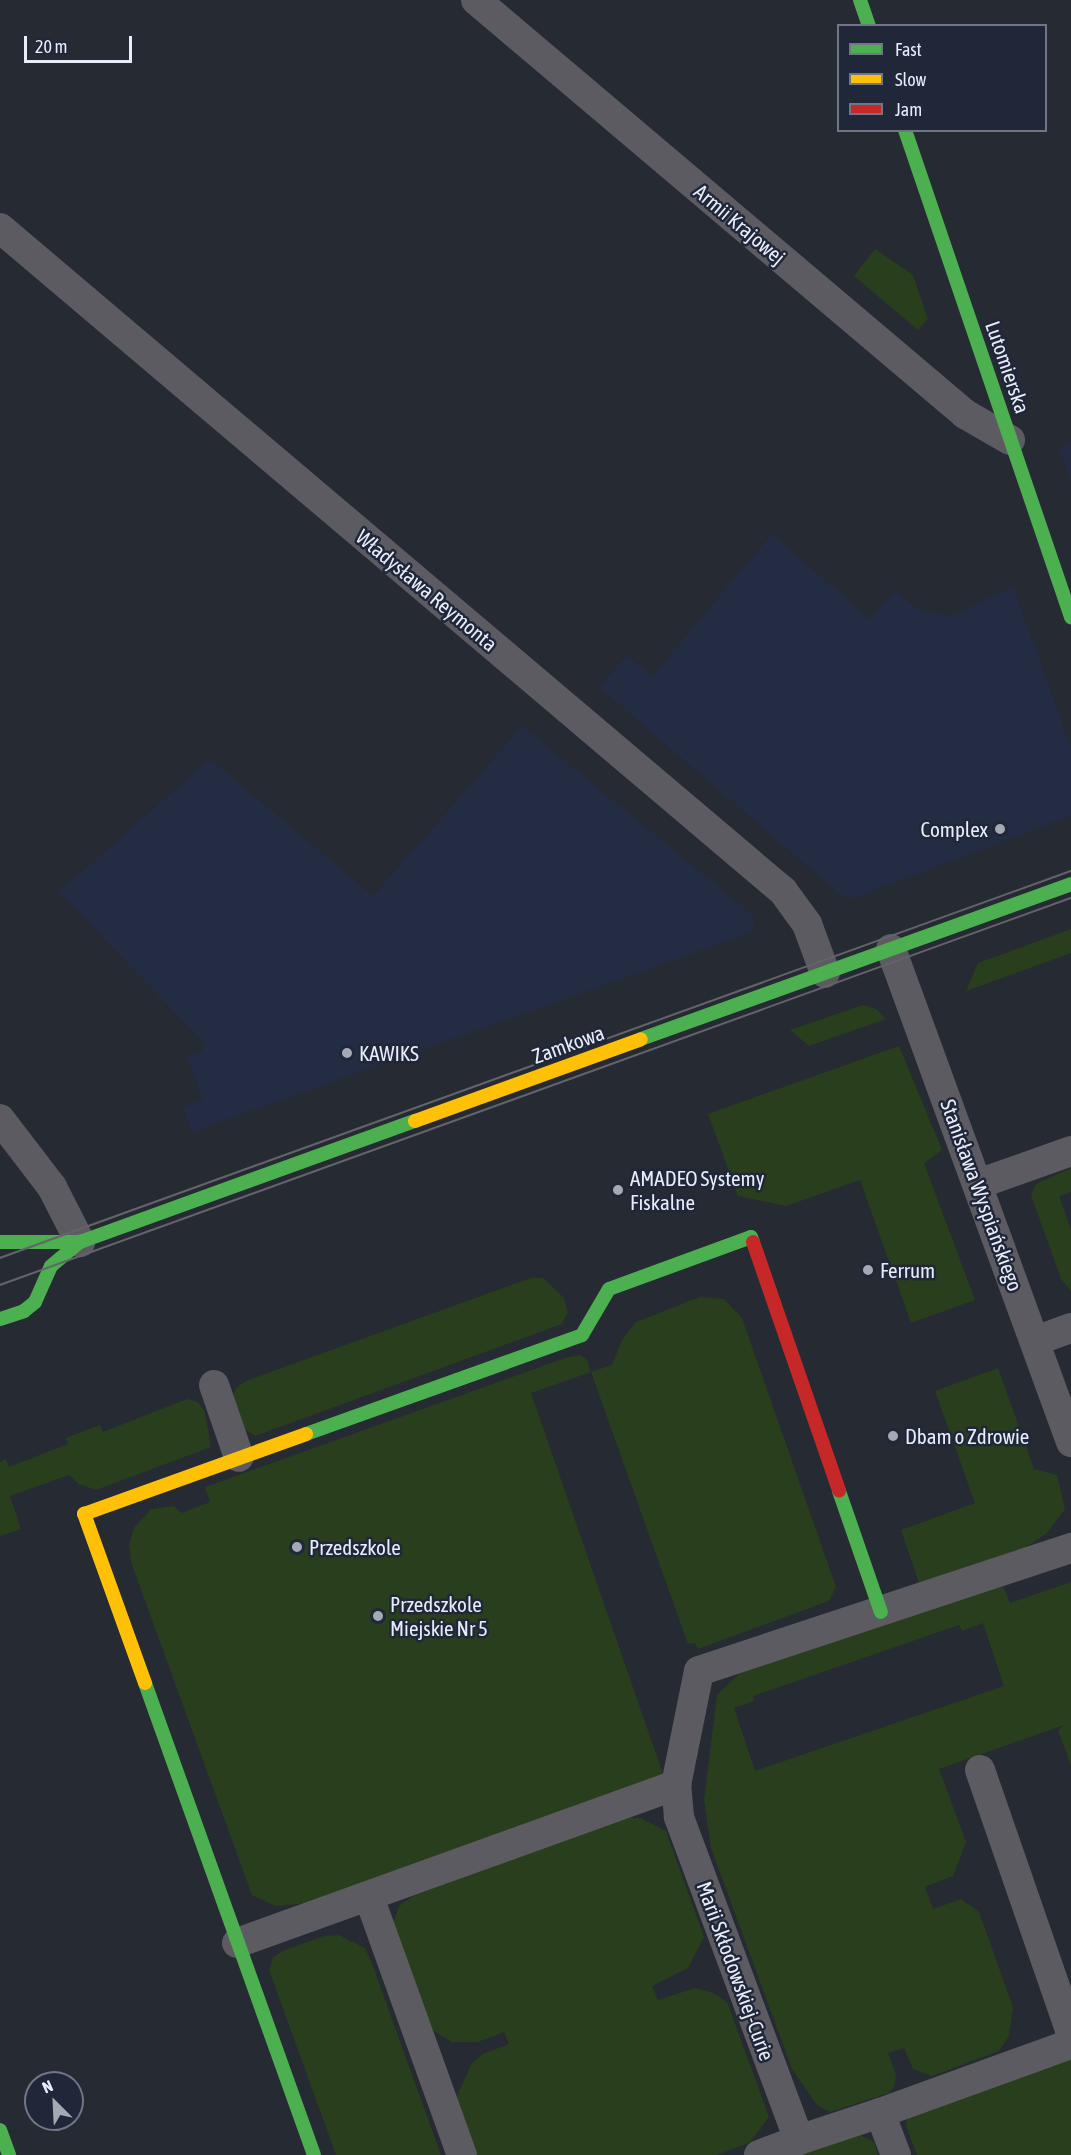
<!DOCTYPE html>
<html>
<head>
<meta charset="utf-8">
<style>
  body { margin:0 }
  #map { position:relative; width:1071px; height:2155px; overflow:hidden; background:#262a33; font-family:"Asap Condensed",sans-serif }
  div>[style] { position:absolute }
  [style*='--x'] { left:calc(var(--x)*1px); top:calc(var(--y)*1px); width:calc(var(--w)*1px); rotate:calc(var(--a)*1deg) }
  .built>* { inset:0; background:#232c42 }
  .green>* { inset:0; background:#293e1d }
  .street>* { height:30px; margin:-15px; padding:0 15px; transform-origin:15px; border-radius:15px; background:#5d5b62 }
  .fast>* { height:14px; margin:-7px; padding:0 7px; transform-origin:7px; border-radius:7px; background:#4caf50 }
  .slow>* { height:14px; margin:-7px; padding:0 7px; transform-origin:7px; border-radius:7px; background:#ffc107 }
  .jam>* { height:14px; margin:-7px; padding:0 7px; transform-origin:7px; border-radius:7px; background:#c62828 }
  .tram>* { height:1.5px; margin:-0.75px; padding:0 0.75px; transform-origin:0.75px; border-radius:0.75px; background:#64636a }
  .dots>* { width:16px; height:16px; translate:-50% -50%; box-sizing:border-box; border:3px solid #202739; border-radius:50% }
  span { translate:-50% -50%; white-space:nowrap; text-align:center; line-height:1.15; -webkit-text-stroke:5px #202739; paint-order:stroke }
  .street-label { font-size:21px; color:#e8edfa }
  .poi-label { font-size:21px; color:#e8edfa }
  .right { translate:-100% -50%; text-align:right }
  .left { translate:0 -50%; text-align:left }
  .legend { position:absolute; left:837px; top:24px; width:210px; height:108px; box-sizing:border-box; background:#202739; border:2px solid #707686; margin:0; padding:8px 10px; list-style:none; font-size:18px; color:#e8edfa }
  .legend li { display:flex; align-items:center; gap:12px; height:30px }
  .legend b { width:30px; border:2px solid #707686 }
  .north { position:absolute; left:24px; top:2071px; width:60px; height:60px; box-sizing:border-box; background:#202739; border:2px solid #707686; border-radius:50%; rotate:336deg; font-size:16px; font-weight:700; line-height:24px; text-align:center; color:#e8edfa }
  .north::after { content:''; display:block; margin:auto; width:21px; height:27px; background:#a4a9b4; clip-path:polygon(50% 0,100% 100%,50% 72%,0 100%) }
  .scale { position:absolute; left:24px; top:36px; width:108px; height:27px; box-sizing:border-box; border:3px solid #e8edfa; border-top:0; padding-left:8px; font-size:18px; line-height:21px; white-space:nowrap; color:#e8edfa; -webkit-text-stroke:4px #202739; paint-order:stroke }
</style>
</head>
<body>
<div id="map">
  <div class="built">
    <div style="clip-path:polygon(1071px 444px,1071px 482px,1059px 448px)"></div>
    <div style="clip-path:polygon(772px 534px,870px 619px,895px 590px,919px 610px,950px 616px,1013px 587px,1071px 747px,1071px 816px,853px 898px,842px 896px,599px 687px,627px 655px,652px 676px)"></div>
    <div style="clip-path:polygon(522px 726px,753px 915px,755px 926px,750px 933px,192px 1132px,183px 1107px,203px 1099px,187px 1057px,200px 1053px,206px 1045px,59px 892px,210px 759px,373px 896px)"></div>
  </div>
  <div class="green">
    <div style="clip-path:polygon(875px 249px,913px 275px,928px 319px,918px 330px,854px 276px)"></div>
    <div style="clip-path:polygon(1071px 929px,1071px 953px,966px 991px,978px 963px)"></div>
    <div style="clip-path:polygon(863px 1005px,876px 1009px,886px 1019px,809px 1046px,790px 1030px)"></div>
    <div style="clip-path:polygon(899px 1046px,942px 1150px,924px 1163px,975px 1300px,911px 1323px,860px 1180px,786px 1206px,738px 1196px,708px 1114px)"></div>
    <div style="clip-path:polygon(1071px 1168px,1071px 1192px,1059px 1196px,1071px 1230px,1071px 1291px,1061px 1279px,1031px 1195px,1036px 1184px)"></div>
    <div style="clip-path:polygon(531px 1278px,543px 1278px,564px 1298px,568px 1312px,562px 1324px,255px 1436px,242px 1428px,231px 1403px,236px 1388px,246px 1381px)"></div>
    <div style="clip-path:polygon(700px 1297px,724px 1299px,742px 1318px,836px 1587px,829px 1601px,698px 1649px,695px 1643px,688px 1644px,591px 1372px,531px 1393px,664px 1777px,319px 1902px,276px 1906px,252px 1895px,131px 1562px,129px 1544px,134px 1528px,151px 1509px,174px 1506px,182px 1513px,210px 1502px,205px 1487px,568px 1357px,580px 1355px,587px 1360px,591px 1372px,612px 1365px,622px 1340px,636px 1322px)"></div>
    <div style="clip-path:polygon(998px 1368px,1034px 1469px,1057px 1475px,1065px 1509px,1046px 1534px,1026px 1547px,920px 1586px,901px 1530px,975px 1503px,935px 1391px)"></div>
    <div style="clip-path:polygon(187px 1399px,198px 1402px,205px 1412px,211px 1447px,96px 1490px,79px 1484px,69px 1475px,10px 1496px,21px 1529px,0 1536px,0 1462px,6px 1459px,9px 1467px,68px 1444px,66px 1438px,100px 1425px,103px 1432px)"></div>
    <div style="clip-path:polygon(evenodd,1071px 1582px,1071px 1765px,1058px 1730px,1064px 1725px,939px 1769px,966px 1842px,953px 1876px,925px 1887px,933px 1909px,961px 1899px,979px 1912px,1013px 2007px,1009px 2036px,999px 2051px,932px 2076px,913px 2069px,904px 2048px,888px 2053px,896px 2075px,895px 2085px,889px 2093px,830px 2112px,817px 2105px,792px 2069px,711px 1848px,704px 1800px,717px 1695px,741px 1672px,1003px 1586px,1010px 1603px,1071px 1582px,983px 1623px,1004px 1686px,755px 1771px,734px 1708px,754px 1701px,753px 1696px,959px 1625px,962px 1631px,983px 1623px)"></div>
    <div style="clip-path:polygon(624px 1818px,640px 1818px,666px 1831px,704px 1937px,688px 1968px,652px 1986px,658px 2000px,695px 1988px,713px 1993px,727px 2002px,769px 2117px,749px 2143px,716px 2155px,473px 2155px,457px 2096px,472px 2063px,483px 2054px,509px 2044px,504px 2032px,478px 2042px,452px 2042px,434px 2031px,425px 2017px,393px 1924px,399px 1906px,413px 1896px)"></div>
    <div style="clip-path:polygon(339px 1935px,365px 1948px,371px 1961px,441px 2155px,336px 2155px,269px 1970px,273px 1957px,285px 1950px,324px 1936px)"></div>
    <div style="clip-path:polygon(1071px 2057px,1071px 2155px,917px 2155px,906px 2126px,907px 2119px,918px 2112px)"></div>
    <div style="clip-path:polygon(860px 2135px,874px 2142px,878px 2155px,799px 2155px)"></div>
  </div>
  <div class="street">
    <div style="--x:476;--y:0;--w:641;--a:40.25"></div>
    <div style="--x:965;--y:414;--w:52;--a:30"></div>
    <div style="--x:0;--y:228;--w:1026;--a:40.26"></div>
    <div style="--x:783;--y:891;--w:41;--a:54"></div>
    <div style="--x:807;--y:924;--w:52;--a:69.8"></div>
    <div style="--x:891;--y:949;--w:525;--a:69.94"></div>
    <div style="--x:0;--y:1119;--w:86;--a:52.6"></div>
    <div style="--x:52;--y:1187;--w:62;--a:63"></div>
    <div style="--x:978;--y:1184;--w:99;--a:-19.5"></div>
    <div style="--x:1035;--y:1341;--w:38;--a:-20"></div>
    <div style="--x:214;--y:1385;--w:76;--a:70.9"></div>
    <div style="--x:980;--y:1770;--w:278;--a:70.9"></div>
    <div style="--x:369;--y:1897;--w:274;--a:70.2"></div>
    <div style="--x:237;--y:1943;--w:467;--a:-19.8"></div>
    <div style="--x:880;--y:2113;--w:203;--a:-19.9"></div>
    <div style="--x:759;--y:2155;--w:43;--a:-20.6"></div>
    <div style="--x:896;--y:2155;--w:45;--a:-110.9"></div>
    <div style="--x:880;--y:2113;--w:85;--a:161.6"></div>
    <div style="--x:799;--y:2140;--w:345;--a:-110.4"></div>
    <div style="--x:679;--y:1817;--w:32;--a:-95"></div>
    <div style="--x:676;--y:1785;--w:116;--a:-78.6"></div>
    <div style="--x:699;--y:1671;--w:392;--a:-18.3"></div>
  </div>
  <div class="fast">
    <div style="--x:860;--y:0;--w:28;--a:71"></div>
    <div style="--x:905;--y:130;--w:515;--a:71.18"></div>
    <div style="--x:641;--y:1039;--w:457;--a:-19.8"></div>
    <div style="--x:0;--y:1242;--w:80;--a:0"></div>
    <div style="--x:80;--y:1242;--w:356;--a:-19.9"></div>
    <div style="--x:0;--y:1319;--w:25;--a:-18"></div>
    <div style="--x:24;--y:1311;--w:14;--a:-39"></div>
    <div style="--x:35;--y:1302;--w:39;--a:-66"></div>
    <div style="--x:51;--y:1266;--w:38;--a:-40"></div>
    <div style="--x:306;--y:1434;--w:293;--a:-19.7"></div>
    <div style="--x:582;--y:1335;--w:53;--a:-59.6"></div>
    <div style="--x:609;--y:1289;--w:151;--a:-20.1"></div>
    <div style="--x:751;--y:1237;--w:5;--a:68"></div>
    <div style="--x:839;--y:1491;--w:128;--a:70.9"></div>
    <div style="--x:145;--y:1683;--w:501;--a:70.3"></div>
    <div style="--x:0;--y:2130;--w:27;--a:70"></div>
  </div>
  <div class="slow">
    <div style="--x:415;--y:1121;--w:240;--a:-19.9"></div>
    <div style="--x:145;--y:1683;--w:180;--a:-109.8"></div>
    <div style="--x:84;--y:1514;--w:236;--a:-19.8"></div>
  </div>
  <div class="jam">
    <div style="--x:753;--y:1242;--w:263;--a:70.9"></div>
  </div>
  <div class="tram">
    <div style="--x:0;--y:1258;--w:1139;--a:-19.87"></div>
    <div style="--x:0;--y:1285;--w:1139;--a:-19.87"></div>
  </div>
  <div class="dots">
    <div style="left:1000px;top:829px;background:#a4a9b4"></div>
    <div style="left:347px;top:1053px;background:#a4a9b4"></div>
    <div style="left:618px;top:1190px;background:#a4a9b4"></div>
    <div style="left:868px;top:1270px;background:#a4a9b4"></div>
    <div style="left:893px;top:1436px;background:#a4a9b4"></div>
    <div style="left:297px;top:1547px;background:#a4a9b4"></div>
    <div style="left:378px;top:1616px;background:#a4a9b4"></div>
  </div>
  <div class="street-label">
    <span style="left:740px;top:224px;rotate:40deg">Armii Krajowej</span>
    <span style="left:1008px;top:367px;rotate:71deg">Lutomierska</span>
    <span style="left:427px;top:590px;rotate:40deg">Władysława Reymonta</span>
    <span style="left:568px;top:1044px;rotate:-20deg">Zamkowa</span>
    <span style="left:982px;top:1195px;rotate:70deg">Stanisława Wyspiańskiego</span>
    <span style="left:736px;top:1971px;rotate:70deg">Marii Skłodowskiej-Curie</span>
  </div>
  <div class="poi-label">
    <span class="right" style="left:988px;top:829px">Complex</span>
    <span class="left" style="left:359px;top:1053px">KAWIKS</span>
    <span class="left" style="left:630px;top:1190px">AMADEO Systemy<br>Fiskalne</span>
    <span class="left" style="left:880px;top:1270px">Ferrum</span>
    <span class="left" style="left:905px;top:1436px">Dbam o Zdrowie</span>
    <span class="left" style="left:309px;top:1547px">Przedszkole</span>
    <span class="left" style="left:390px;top:1616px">Przedszkole<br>Miejskie Nr 5</span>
  </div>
  <ul class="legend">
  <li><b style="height:8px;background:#4caf50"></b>Fast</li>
  <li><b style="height:8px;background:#ffc107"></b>Slow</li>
  <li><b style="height:8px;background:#c62828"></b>Jam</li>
  </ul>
  <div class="north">N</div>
  <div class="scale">20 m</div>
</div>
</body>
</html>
